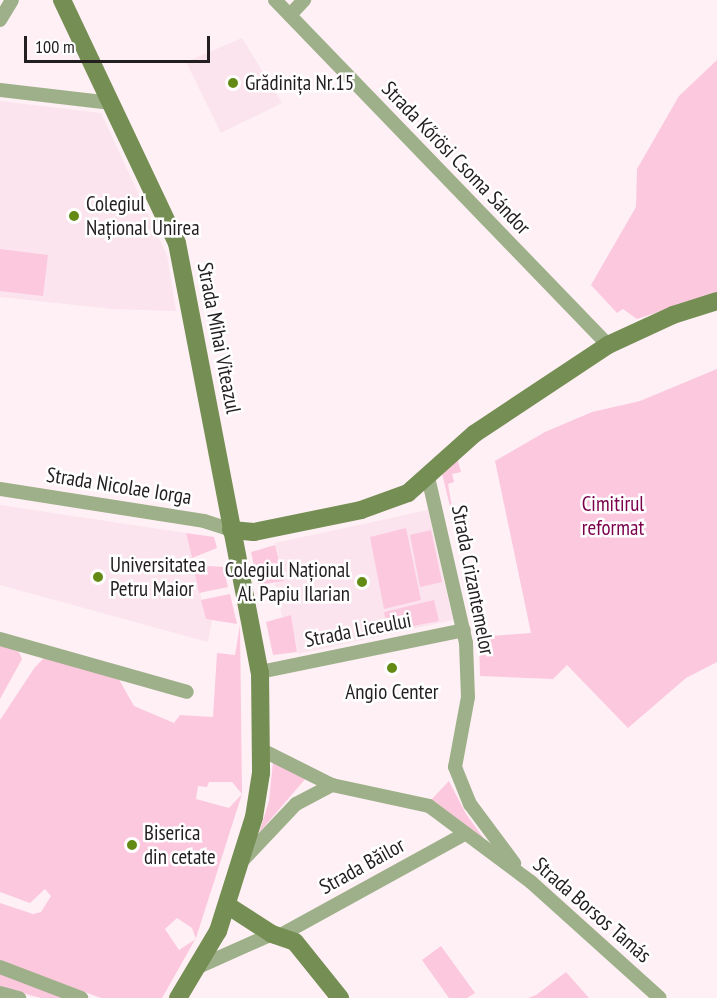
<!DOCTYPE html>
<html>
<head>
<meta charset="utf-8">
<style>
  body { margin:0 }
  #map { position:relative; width:717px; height:998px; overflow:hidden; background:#fef0f5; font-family:"PT Sans Narrow",sans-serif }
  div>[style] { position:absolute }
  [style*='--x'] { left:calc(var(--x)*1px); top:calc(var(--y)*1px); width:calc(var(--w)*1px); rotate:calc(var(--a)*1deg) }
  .built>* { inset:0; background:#fbe4ed }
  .green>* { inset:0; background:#fcc8de }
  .street>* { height:14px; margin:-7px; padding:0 7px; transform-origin:7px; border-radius:7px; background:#9eb089 }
  .secondary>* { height:18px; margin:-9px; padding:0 9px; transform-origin:9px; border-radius:9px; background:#758e53 }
  .dots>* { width:16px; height:16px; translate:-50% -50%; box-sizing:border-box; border:3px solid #fff; border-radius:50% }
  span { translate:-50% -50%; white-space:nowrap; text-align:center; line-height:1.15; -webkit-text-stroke:5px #fff; paint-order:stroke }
  .poi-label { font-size:21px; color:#231e20 }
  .left { translate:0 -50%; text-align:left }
  .right { translate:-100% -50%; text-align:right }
  .street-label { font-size:21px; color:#231e20 }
  .park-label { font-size:21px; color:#7b004c }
  .scale { position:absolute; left:24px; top:36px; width:186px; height:27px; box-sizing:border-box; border:3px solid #231e20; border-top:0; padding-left:8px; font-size:18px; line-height:21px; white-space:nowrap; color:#231e20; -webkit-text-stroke:4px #fff; paint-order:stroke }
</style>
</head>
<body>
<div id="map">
  <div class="built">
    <div style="clip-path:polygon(242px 38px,282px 103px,221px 133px,186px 62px)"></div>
    <div style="clip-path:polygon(0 101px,101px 113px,167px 255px,176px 311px,113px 309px,0 297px)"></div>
    <div style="clip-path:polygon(0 505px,186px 533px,206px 618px,212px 620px,208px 642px,0 585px)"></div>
    <div style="clip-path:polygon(428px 510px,453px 620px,298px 654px,291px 615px,282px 617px,275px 583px,284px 581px,275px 543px)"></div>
  </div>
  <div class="green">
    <div style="clip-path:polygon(717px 60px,717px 292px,637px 319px,623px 309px,617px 313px,591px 285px,636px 207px,637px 169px,679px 96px)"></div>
    <div style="clip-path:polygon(0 249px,48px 255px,43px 296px,0 291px)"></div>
    <div style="clip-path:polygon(717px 369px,717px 662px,686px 678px,628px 728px,567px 665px,553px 679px,480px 676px,479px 637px,531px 633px,495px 461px,545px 432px,592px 412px,640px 401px)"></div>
    <div style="clip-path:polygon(457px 458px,461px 472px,452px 474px,454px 482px,448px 484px,457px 536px,442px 473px)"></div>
    <div style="clip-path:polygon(406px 528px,421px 600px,384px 609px,370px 537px)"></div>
    <div style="clip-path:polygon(431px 530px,442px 582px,420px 587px,410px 535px)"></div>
    <div style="clip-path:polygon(186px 533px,214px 537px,217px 548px,192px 558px)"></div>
    <div style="clip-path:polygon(275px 545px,284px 581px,258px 585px,251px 552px)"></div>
    <div style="clip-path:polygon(209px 566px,223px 567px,228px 587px,199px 593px,194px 569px)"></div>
    <div style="clip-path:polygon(230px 594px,237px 624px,206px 619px,201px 600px)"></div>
    <div style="clip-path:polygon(434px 600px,439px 621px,388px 631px,384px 612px)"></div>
    <div style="clip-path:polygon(291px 615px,297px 652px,273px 655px,266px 622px)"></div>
    <div style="clip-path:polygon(evenodd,240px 625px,242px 794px,196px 938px,162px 998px,101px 998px,0 961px,0 903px,33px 914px,41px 912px,51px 896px,45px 889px,30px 903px,0 892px,0 720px,35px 667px,44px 658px,117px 676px,134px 706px,174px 723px,180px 715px,213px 717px,217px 653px,235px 655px,240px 625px,209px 782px,232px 782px,242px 794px,229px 808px,196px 799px,198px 786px,207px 787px,209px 782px,240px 625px,177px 918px,192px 928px,196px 939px,179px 950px,165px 929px,177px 918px)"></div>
    <div style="clip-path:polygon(0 642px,17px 648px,22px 659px,0 699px)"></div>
    <div style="clip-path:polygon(273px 762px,306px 778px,259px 833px,269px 801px)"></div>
    <div style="clip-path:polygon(449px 781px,466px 814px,485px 840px,431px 800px)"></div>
    <div style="clip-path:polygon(441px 946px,475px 993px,467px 998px,449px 998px,422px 960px)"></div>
    <div style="clip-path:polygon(566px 972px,589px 998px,528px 998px,536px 995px)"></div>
    <div style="clip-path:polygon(0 973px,65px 998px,41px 998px,0 987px)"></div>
  </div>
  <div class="street">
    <div style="--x:275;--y:0;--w:479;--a:46"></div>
    <div style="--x:290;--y:15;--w:21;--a:-47"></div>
    <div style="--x:0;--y:20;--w:23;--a:-59"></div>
    <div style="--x:0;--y:90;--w:112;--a:6.7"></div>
    <div style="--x:428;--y:477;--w:170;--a:77.1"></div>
    <div style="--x:466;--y:643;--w:54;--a:87.9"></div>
    <div style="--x:468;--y:697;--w:71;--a:100.5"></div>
    <div style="--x:455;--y:767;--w:40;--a:68"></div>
    <div style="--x:470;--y:804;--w:74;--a:53.3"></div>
    <div style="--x:0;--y:489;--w:206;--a:8.9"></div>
    <div style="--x:204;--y:521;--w:28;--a:18"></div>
    <div style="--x:0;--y:639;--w:194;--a:15.8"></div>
    <div style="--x:260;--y:672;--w:208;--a:-11.6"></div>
    <div style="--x:262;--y:750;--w:78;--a:26.6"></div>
    <div style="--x:332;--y:785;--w:99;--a:12.2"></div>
    <div style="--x:429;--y:806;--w:127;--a:36.7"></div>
    <div style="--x:531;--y:882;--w:173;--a:42"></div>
    <div style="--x:243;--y:860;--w:77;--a:-46.6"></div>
    <div style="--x:296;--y:804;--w:41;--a:-27.8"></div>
    <div style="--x:279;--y:936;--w:213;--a:-28.8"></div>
    <div style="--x:0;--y:967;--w:87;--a:20.9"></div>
    <div style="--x:198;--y:967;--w:81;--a:-24"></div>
    <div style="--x:0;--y:993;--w:20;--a:15"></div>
  </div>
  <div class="secondary">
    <div style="--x:62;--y:0;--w:269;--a:64.7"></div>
    <div style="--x:177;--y:243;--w:437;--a:79.1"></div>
    <div style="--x:260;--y:672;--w:101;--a:89.4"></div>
    <div style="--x:261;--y:773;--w:45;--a:99"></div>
    <div style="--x:254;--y:817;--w:120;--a:107.5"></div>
    <div style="--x:218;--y:931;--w:78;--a:120.8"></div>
    <div style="--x:231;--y:530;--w:23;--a:5"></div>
    <div style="--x:254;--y:532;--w:109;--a:-11.6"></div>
    <div style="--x:361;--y:510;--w:50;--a:-19.9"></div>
    <div style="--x:408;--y:493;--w:89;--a:-41.8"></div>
    <div style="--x:474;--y:434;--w:161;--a:-33.6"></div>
    <div style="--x:608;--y:345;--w:72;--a:-24.8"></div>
    <div style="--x:673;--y:315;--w:46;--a:-17.7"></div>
    <div style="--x:227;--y:905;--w:54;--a:32.8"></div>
    <div style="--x:272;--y:934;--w:24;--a:19"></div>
    <div style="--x:295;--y:942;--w:72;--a:51.2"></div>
  </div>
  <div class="dots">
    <div style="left:233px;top:83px;background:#638a14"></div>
    <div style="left:74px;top:216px;background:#638a14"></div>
    <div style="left:98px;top:577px;background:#638a14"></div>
    <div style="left:362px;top:582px;background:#638a14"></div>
    <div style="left:392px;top:668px;background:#638a14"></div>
    <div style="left:132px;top:845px;background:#638a14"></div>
  </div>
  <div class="poi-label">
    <span class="left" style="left:245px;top:83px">Grădinița Nr.15</span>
    <span class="left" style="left:86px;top:216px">Colegiul<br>Național Unirea</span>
    <span class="left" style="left:110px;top:577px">Universitatea<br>Petru Maior</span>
    <span class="right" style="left:350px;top:582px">Colegiul Național<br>Al. Papiu Ilarian</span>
    <span style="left:392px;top:692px">Angio Center</span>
    <span class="left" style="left:144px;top:845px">Biserica<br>din cetate</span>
  </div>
  <div class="street-label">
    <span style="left:456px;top:158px;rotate:46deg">Strada Kőrösi Csoma Sándor</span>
    <span style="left:219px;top:338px;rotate:79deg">Strada Mihai Viteazul</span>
    <span style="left:119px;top:486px;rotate:9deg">Strada Nicolae Iorga</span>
    <span style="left:473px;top:580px;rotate:79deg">Strada Crizantemelor</span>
    <span style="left:358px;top:630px;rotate:-11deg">Strada Liceului</span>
    <span style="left:362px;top:866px;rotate:-29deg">Strada Băilor</span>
    <span style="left:592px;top:910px;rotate:41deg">Strada Borsos Tamás</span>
  </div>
  <div class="park-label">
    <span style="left:613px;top:516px">Cimitirul<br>reformat</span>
  </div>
  <div class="scale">100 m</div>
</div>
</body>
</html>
